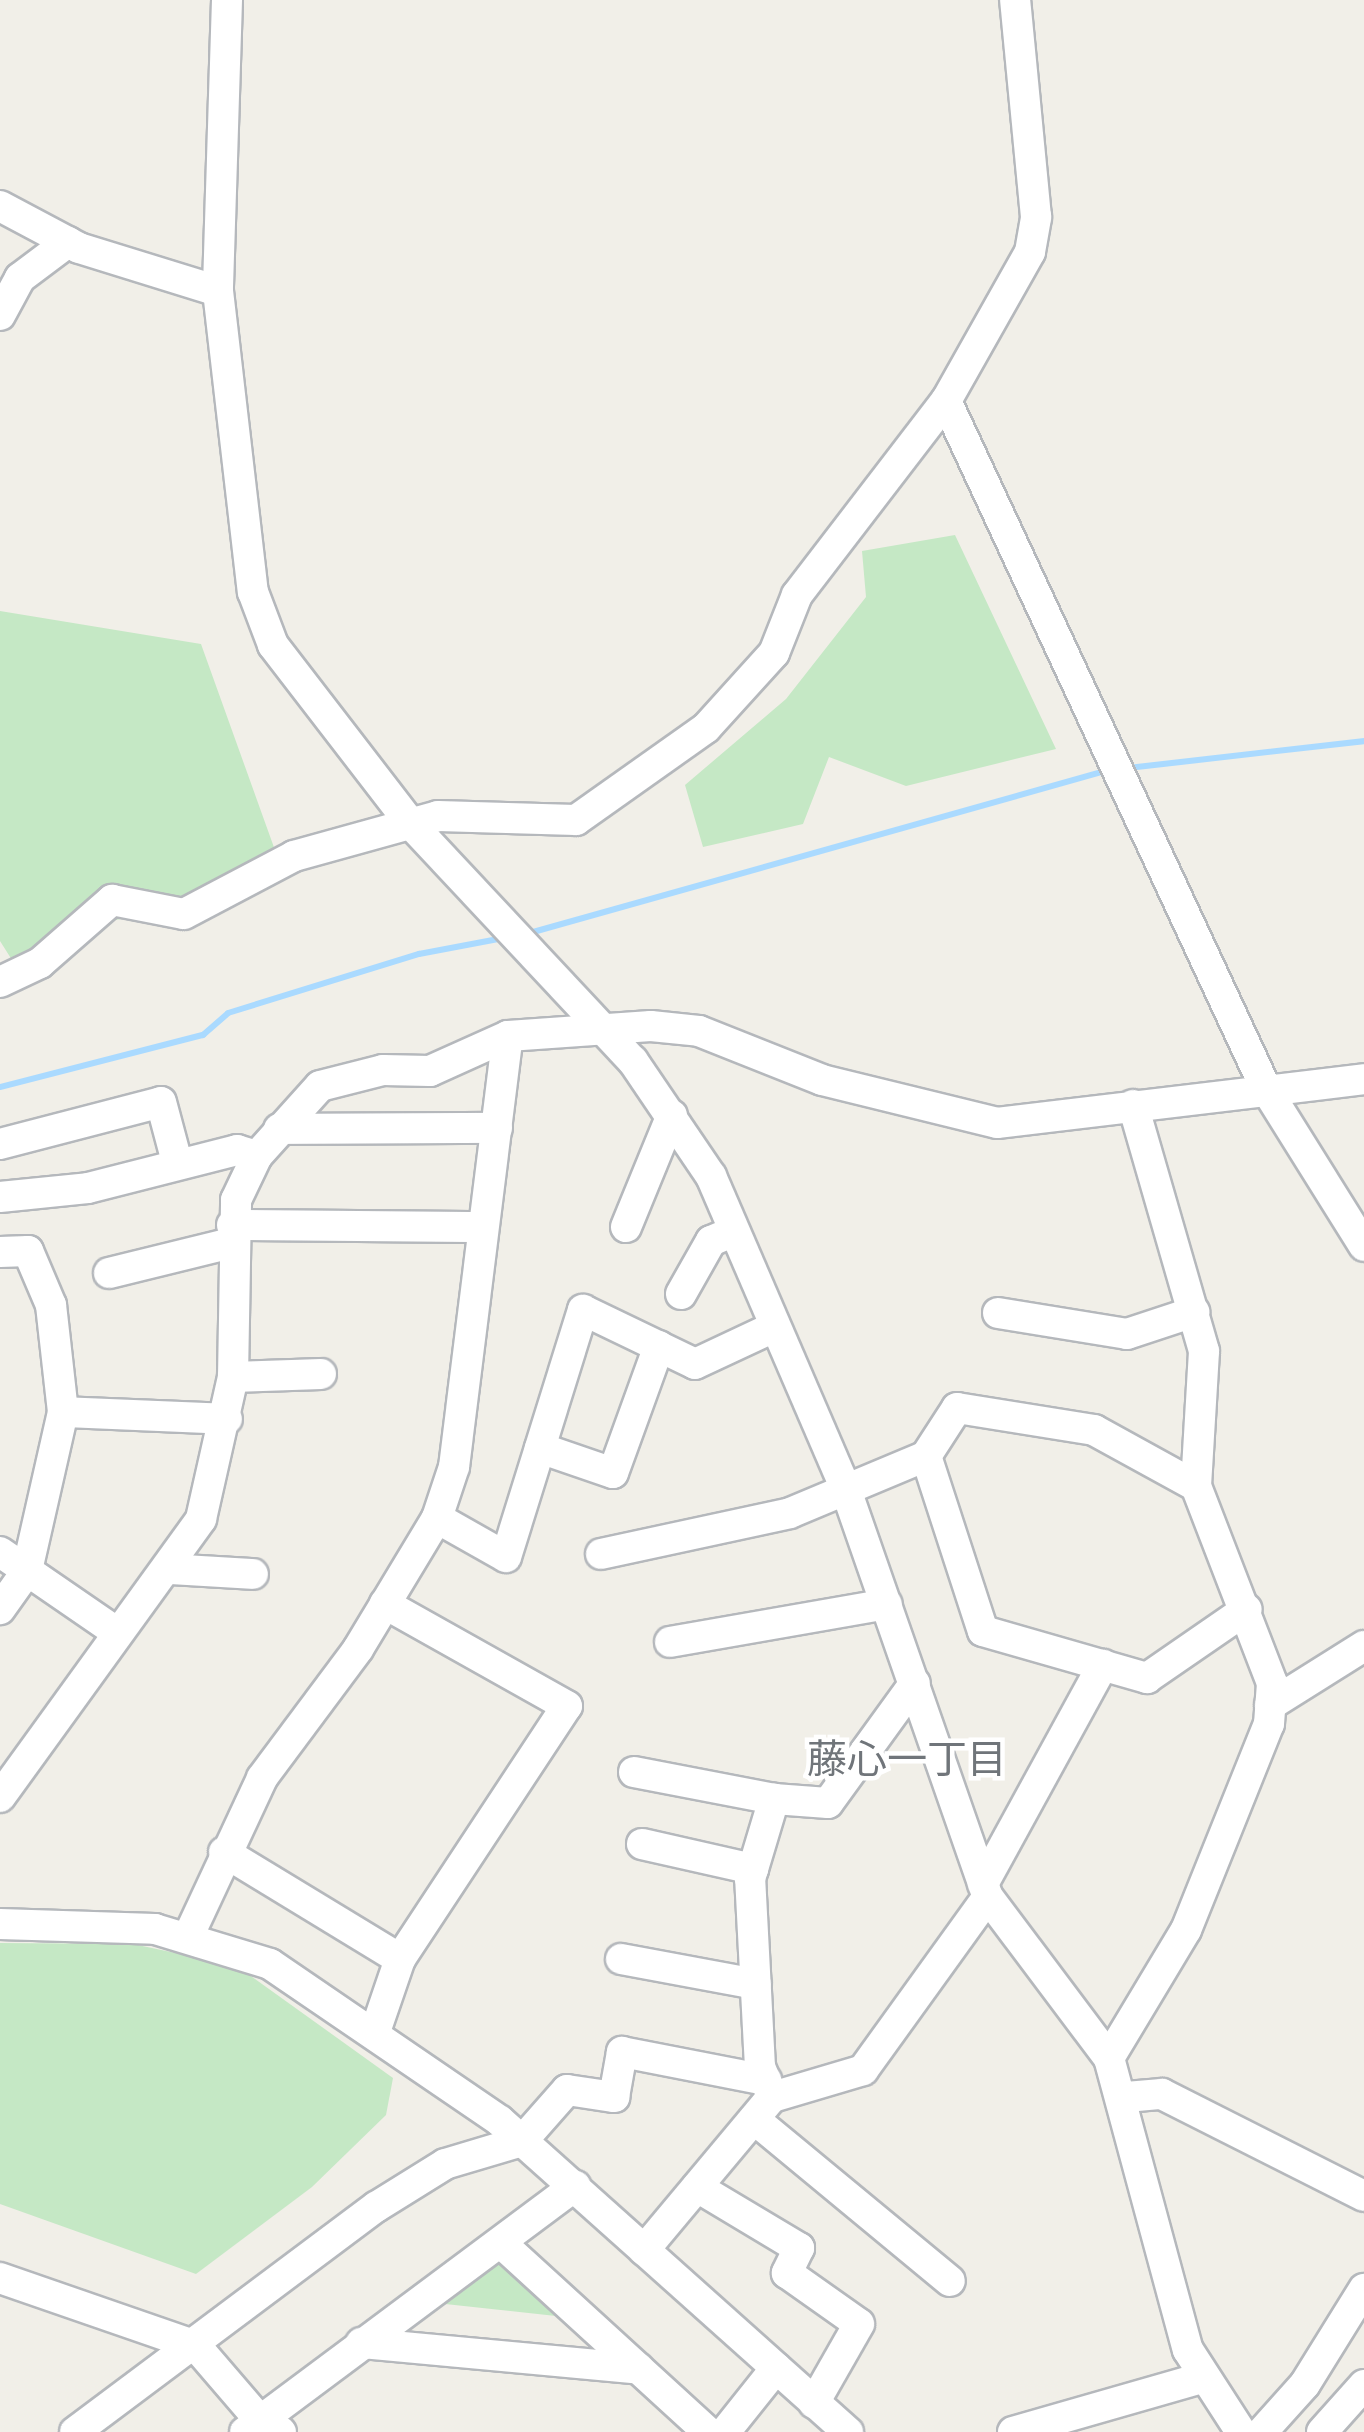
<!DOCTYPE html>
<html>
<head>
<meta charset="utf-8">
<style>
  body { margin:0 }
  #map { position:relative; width:1364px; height:2432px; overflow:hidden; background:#f1efe8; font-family:Commissioner,"Noto Sans JP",sans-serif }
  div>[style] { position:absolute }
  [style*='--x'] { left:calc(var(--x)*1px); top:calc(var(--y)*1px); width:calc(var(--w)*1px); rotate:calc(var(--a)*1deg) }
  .green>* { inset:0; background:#c5e8c5 }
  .stream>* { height:6px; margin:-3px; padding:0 3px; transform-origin:3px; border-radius:3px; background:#aadaff }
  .roads { filter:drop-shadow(2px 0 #b5b8bc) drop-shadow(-2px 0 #b5b8bc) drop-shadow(0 2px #b5b8bc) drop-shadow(0 -2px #b5b8bc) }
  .minor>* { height:30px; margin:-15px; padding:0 15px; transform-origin:15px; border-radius:15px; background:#fff }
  span { translate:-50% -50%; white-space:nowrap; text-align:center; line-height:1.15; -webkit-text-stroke:9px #fff; paint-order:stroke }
  .neighbourhood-label { font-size:40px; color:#70757a }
</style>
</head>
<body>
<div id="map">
  <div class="green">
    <div style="clip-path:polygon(955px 535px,1056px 749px,906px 786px,829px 757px,803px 824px,703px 847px,685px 785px,786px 699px,866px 597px,862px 551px)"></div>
    <div style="clip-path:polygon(0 611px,201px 644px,285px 878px,217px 906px,71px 926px,12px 960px,0 941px)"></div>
    <div style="clip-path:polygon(0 1943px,133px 1944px,237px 1966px,393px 2078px,386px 2115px,312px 2187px,196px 2274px,0 2204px)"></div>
    <div style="clip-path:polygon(499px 2256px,565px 2317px,436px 2303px)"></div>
  </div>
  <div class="stream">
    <div style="--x:1128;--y:768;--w:238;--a:-6.5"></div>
    <div style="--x:526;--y:934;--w:602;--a:-15.72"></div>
    <div style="--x:0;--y:1087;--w:210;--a:-14.4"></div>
    <div style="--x:203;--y:1035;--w:33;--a:-41"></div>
    <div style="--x:228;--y:1013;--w:200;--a:-17.2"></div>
    <div style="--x:419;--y:954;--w:86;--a:-10.7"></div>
  </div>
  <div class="roads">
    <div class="minor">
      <div style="--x:227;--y:0;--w:291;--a:91.8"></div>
      <div style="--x:218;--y:291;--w:303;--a:83.4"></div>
      <div style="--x:253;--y:592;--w:57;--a:69.3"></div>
      <div style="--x:273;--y:645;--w:225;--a:52.4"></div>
      <div style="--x:410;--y:823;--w:326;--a:46.9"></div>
      <div style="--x:633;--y:1061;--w:139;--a:55.9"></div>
      <div style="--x:711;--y:1176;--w:339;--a:66.7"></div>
      <div style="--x:845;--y:1487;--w:434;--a:70.8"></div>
      <div style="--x:988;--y:1897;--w:201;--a:53.1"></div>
      <div style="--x:1109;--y:2058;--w:302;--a:74.9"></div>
      <div style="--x:1188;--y:2350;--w:98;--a:57.1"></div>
      <div style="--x:0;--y:206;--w:89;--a:28"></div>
      <div style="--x:79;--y:248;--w:145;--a:17.2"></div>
      <div style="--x:0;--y:315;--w:42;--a:-61.6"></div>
      <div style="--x:20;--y:278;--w:60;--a:-36.9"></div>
      <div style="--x:946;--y:401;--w:759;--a:65.06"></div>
      <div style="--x:1266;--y:1089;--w:185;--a:58"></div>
      <div style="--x:0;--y:982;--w:44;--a:-25.4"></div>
      <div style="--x:40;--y:963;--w:96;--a:-41.2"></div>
      <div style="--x:112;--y:900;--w:73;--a:11"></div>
      <div style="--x:184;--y:914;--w:124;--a:-27.8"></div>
      <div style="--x:294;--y:856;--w:149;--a:-15.5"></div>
      <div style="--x:438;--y:816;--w:138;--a:1.7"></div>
      <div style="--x:576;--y:820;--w:159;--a:-35.3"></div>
      <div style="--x:706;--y:728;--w:101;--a:-47.8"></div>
      <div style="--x:774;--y:653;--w:62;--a:-68.4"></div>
      <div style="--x:797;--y:595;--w:245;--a:-52.5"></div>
      <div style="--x:946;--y:401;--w:171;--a:-60.6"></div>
      <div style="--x:1030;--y:252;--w:36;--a:-80"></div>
      <div style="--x:1036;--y:217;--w:218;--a:-95.5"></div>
      <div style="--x:279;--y:1129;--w:218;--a:-0.3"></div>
      <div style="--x:0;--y:1144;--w:166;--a:-14.6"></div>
      <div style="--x:161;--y:1102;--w:62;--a:75.1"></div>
      <div style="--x:0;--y:1197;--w:88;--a:-5.8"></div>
      <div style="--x:88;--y:1188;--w:154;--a:-14.3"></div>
      <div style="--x:237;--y:1150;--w:21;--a:17"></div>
      <div style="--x:232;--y:1225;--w:251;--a:0.5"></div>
      <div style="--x:626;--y:1227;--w:121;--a:-67.7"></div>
      <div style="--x:0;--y:1252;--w:28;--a:-2"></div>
      <div style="--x:28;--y:1251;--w:59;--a:66.9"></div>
      <div style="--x:51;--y:1305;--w:108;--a:83.6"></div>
      <div style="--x:63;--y:1412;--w:163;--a:102.8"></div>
      <div style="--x:27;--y:1571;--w:47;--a:125.4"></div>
      <div style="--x:109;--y:1273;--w:126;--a:-13.8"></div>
      <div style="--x:681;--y:1294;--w:61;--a:-60.5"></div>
      <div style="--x:711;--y:1241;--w:25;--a:-23"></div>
      <div style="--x:998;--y:1313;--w:131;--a:9.2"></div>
      <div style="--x:1127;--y:1334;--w:71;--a:-18.2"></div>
      <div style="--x:233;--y:1377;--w:88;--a:-2"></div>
      <div style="--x:63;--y:1412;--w:164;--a:2.4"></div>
      <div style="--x:540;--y:1448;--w:77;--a:18.9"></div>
      <div style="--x:613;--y:1473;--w:135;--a:-70.1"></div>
      <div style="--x:926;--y:1456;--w:184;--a:72"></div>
      <div style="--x:983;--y:1631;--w:171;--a:16"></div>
      <div style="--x:1147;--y:1678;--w:121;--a:-34.6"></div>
      <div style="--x:437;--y:1518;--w:79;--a:29.5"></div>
      <div style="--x:506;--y:1557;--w:259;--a:-72.7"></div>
      <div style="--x:583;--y:1310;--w:124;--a:25.7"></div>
      <div style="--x:695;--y:1364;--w:87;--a:-25.1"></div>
      <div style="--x:0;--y:1552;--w:143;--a:34.5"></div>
      <div style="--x:601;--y:1554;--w:193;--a:-12.2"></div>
      <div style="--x:790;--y:1513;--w:147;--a:-22.7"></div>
      <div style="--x:926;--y:1456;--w:57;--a:-57.1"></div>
      <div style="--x:957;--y:1408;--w:139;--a:9.1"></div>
      <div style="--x:1094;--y:1430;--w:116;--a:28.8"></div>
      <div style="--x:169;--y:1569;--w:84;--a:3.4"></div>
      <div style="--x:670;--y:1642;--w:220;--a:-9.9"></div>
      <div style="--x:1270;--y:1705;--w:111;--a:-32.1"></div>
      <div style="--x:634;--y:1772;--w:143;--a:10.9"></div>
      <div style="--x:0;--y:1797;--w:343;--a:-54.1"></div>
      <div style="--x:201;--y:1519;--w:146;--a:-77.3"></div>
      <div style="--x:233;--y:1377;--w:177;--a:-89"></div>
      <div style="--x:236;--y:1200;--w:49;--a:-64.5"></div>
      <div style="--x:257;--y:1156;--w:94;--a:-48"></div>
      <div style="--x:320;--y:1086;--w:65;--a:-14.3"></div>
      <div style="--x:383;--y:1070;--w:47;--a:1.2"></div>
      <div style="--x:430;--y:1071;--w:85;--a:-24.2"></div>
      <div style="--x:508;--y:1036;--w:143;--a:-4"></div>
      <div style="--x:651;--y:1026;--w:48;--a:5.9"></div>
      <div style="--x:699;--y:1031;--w:132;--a:21.7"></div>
      <div style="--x:822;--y:1080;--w:180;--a:13.8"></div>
      <div style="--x:997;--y:1123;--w:370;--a:-6.8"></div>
      <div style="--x:642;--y:1844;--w:114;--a:12.7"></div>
      <div style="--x:224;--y:1852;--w:206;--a:31.3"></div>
      <div style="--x:983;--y:1884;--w:250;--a:-61.3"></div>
      <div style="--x:0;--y:1924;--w:155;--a:1.8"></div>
      <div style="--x:155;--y:1929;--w:120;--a:16.9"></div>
      <div style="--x:270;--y:1964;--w:278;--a:34.3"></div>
      <div style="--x:500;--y:2121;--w:467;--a:41.8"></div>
      <div style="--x:188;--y:1937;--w:175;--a:-65"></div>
      <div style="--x:262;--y:1778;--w:161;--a:-53.3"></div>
      <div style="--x:358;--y:1649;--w:153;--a:-58.9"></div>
      <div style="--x:437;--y:1518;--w:54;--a:-71.6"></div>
      <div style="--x:454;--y:1467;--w:434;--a:-82.9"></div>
      <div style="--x:621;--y:1959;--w:137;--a:10.5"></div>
      <div style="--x:375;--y:2032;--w:77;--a:-71.1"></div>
      <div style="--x:400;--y:1959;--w:303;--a:-56.6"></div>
      <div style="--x:567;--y:1706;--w:209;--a:-150.7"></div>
      <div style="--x:1109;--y:2058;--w:149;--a:-59"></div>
      <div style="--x:1186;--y:1930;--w:222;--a:-68.1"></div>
      <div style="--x:1269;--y:1724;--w:41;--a:-85.8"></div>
      <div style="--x:1272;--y:1683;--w:211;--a:-111.1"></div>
      <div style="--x:1196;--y:1486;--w:135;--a:-86.6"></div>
      <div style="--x:1204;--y:1351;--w:256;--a:-106.1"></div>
      <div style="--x:771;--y:2094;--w:29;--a:-112"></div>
      <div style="--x:760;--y:2067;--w:188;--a:-93"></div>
      <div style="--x:750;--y:1879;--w:84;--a:-73.3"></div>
      <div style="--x:774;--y:1799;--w:54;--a:4.2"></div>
      <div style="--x:828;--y:1803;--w:148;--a:-54.1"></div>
      <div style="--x:1126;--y:2097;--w:36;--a:-5"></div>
      <div style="--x:1162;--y:2094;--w:226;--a:26.8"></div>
      <div style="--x:754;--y:2119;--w:254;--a:39.6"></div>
      <div style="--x:697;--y:2187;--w:119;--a:30.9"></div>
      <div style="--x:799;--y:2248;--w:28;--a:116"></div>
      <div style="--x:787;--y:2273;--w:88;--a:35.3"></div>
      <div style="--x:859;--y:2324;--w:91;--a:119.7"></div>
      <div style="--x:501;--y:2243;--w:280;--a:42.4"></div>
      <div style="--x:644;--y:2250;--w:199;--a:-50.1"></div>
      <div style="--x:772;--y:2097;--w:95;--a:-16.5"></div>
      <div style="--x:863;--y:2070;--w:213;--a:-54.2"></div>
      <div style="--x:0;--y:2278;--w:207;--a:19.1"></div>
      <div style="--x:196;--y:2346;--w:112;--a:49.3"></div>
      <div style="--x:269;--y:2431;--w:12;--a:5"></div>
      <div style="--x:361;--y:2343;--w:279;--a:5.3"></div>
      <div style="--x:75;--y:2432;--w:376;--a:-36.8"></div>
      <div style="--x:376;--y:2207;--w:81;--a:-31.9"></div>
      <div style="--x:445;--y:2164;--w:80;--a:-16.6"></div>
      <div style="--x:522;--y:2141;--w:68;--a:-48.6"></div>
      <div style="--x:567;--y:2090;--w:48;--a:8.5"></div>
      <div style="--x:614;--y:2097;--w:46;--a:-79.9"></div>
      <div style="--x:622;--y:2052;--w:147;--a:11"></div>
      <div style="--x:245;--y:2432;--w:412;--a:-36.7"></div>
      <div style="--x:725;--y:2432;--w:82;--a:-51.4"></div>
      <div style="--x:1013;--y:2432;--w:196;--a:-16"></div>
      <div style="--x:1262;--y:2432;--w:64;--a:-48.1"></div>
      <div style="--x:1305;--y:2384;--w:112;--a:-58.2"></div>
      <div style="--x:1322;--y:2432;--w:63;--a:-48.2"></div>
    </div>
  </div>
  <div class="neighbourhood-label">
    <span style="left:907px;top:1757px">藤心一丁目</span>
  </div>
</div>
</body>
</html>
